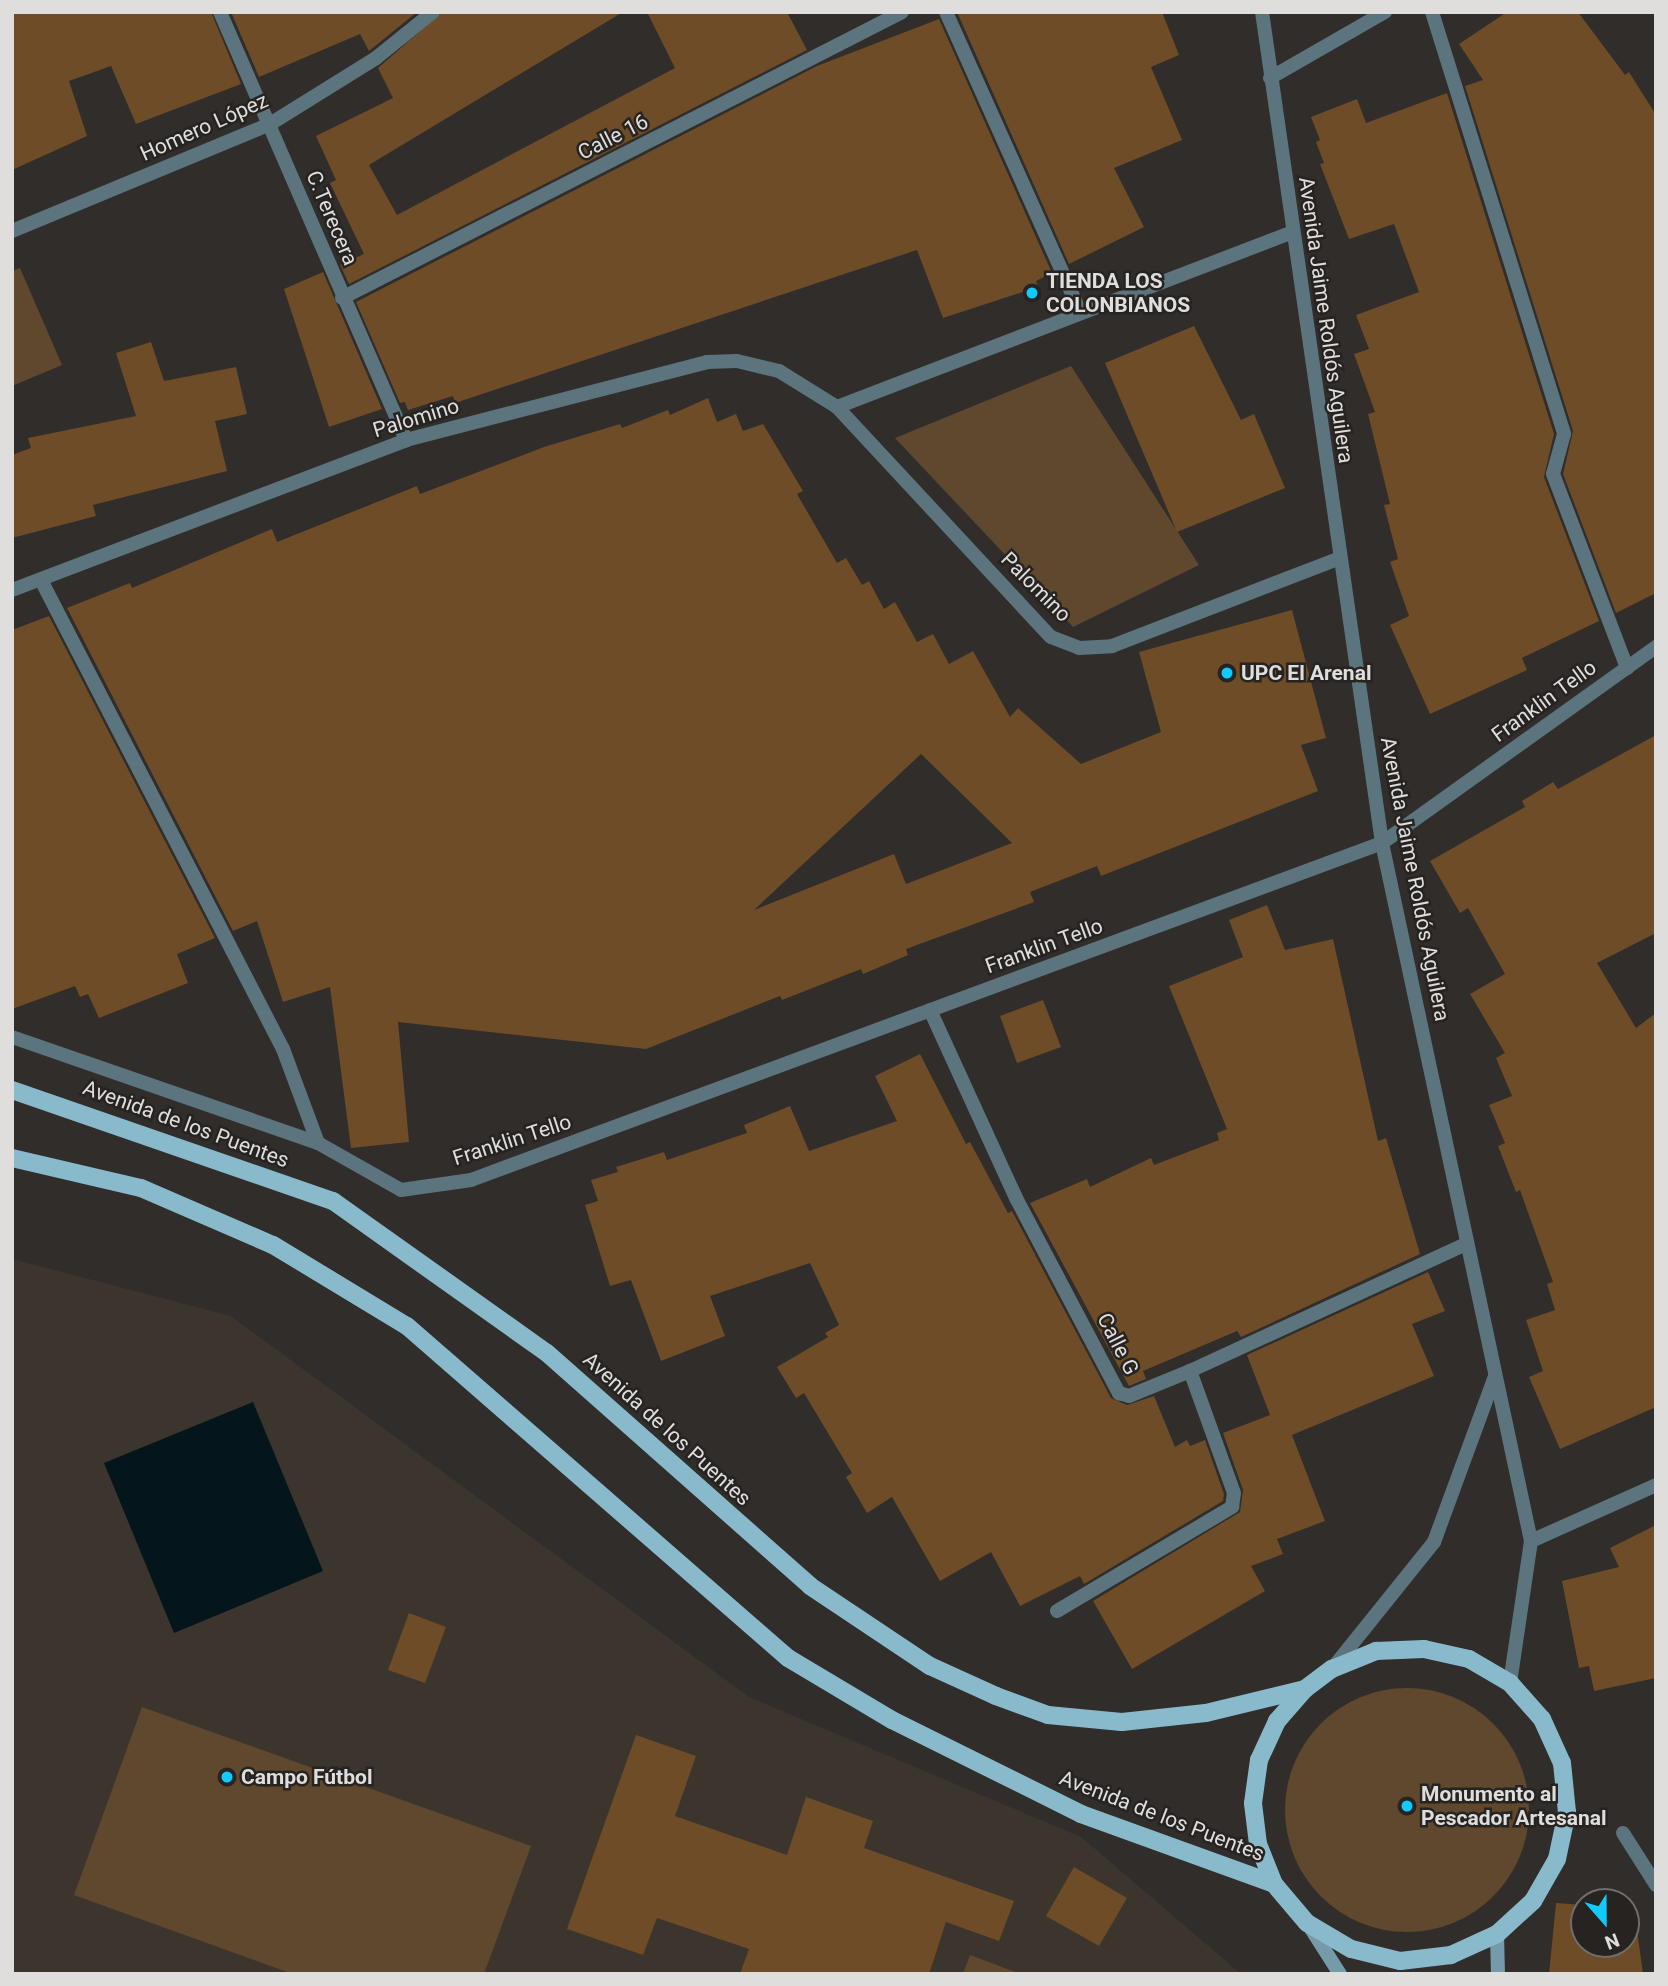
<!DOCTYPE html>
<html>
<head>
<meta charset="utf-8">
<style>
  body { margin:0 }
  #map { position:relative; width:1668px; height:1986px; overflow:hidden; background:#302d2b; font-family:Roboto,sans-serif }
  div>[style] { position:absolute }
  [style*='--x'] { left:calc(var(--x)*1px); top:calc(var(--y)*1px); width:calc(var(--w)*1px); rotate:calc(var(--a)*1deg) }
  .built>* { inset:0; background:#3c352e }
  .green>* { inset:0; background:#5f482e }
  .round { border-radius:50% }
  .water>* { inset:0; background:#04151b }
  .building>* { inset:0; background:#6d4c27 }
  .minor>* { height:14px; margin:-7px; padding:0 7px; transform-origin:7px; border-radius:7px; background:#5c747d }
  .tertiary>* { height:14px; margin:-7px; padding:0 7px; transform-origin:7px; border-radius:7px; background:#5c747d }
  .secondary>* { height:14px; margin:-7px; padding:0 7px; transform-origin:7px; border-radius:7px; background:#759baa }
  .primary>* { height:18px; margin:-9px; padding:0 9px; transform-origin:9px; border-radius:9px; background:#88bacc }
  .dots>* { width:19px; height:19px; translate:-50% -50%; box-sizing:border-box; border:4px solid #262321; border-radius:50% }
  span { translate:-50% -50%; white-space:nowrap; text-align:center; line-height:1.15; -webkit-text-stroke:5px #262321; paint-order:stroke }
  .street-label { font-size:21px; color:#e0dedd }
  .poi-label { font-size:21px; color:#e0dedd; font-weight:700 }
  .left { translate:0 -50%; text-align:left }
  .frame { position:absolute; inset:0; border:14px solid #e0dedd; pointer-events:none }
  .north { position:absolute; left:1570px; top:1888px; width:70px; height:70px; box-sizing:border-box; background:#262321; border:2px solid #706e6c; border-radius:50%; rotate:159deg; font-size:19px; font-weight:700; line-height:28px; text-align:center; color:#e0dedd }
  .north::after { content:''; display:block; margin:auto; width:24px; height:32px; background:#11cafa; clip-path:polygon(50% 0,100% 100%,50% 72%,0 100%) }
</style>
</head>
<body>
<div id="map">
  <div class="built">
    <div style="clip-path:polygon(12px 1259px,231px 1316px,749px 1697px,1081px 1837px,1241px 1974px,12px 1974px)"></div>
  </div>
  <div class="green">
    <div style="clip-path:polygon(20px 268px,62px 365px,12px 386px,12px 271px)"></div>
    <div style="clip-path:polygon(1071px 366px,1199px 565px,1073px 627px,895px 438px)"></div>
    <div class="round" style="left:1285px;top:1688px;width:244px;height:244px"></div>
    <div style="clip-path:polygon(142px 1707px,531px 1846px,484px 1974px,293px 1974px,74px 1895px)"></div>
    <div style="clip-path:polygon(970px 1955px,1021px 1974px,963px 1974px)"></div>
  </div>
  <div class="water">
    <div style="clip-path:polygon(253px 1402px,323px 1571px,174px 1633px,104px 1463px)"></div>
  </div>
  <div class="building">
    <div style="clip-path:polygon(12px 12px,211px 12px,241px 84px,136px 124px,111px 66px,69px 81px,87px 136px,12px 170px)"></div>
    <div style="clip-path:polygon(231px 12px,417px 12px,369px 51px,360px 34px,259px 77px)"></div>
    <div style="clip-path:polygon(442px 12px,623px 12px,369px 165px,397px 215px,675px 68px,647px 12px,787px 12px,807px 50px,349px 284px,340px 265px,364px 254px,330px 183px,336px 180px,316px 136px,393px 98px,378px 68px)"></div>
    <div style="clip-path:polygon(957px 12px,1162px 12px,1179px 55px,1151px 67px,1182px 140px,1114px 168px,1144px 227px,1069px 264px)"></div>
    <div style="clip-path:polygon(1507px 12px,1578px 12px,1625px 75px,1629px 72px,1656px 115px,1656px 593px,1616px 613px,1563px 474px,1573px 431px,1465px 86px,1483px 80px,1459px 44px)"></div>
    <div style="clip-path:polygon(939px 19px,1052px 273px,1036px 281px,1038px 287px,943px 318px,917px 250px,455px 403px,453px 396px,408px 410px,405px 402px,400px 403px,356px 302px,817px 66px)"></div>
    <div style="clip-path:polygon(1447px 93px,1554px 434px,1544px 477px,1599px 621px,1522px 658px,1527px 670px,1430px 714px,1390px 625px,1409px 616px,1390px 562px,1398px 559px,1384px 505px,1390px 504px,1368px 414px,1375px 412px,1354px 354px,1369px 349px,1356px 315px,1419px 292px,1394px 224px,1349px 239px,1320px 164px,1324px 163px,1316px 142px,1320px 140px,1311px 117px,1357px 99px,1366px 123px)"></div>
    <div style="clip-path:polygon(323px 272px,382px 409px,329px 427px,284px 289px)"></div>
    <div style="clip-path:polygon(1194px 326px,1241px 420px,1254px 414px,1285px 488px,1177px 532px,1105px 363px)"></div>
    <div style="clip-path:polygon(151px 342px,164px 381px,236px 367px,247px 414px,215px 421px,227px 471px,93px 505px,96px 516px,12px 538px,12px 455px,31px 448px,28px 438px,136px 416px,116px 353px)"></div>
    <div style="clip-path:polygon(evenodd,708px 398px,717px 422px,736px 414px,743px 431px,763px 424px,803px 491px,797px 494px,837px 563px,846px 558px,862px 585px,869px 581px,884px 609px,895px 602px,917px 642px,933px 634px,949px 664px,973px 651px,1010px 717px,1018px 708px,1081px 764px,1161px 732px,1139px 652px,1292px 610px,1326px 738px,1301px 745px,1318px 791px,1101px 876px,1097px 866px,1030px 892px,1034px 902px,906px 949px,908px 955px,863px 974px,861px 969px,782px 1000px,780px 996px,646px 1049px,398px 1022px,409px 1142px,351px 1148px,330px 987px,283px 1002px,257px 921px,233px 931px,67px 608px,130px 583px,132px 588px,272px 529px,277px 542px,417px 486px,420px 494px,544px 447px,620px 424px,622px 428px,668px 410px,670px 415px,708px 398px,921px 754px,1012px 843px,906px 884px,894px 854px,754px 910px,921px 754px)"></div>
    <div style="clip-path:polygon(49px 616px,215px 938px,177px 954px,188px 983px,99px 1018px,88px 994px,80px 997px,75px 986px,12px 1009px,12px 630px)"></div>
    <div style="clip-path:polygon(1656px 735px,1656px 933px,1597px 963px,1636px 1028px,1656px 1013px,1656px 1407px,1560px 1449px,1529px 1377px,1543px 1371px,1526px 1320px,1555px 1310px,1547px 1284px,1553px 1282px,1520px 1190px,1516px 1192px,1498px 1146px,1505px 1143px,1489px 1105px,1512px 1096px,1496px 1058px,1505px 1053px,1470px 994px,1505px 974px,1468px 908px,1460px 913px,1430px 861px,1525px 807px,1522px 801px,1553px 782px,1558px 789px)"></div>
    <div style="clip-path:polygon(1267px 905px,1285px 950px,1333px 939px,1378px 1141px,1386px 1138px,1420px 1254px,1241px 1337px,1237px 1331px,1143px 1371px,1146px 1379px,1129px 1386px,1030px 1203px,1087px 1179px,1090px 1187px,1151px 1158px,1154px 1165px,1219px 1140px,1217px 1133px,1227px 1129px,1169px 986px,1243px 957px,1229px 920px)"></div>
    <div style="clip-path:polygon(1043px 1000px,1061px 1047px,1017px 1063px,1000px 1016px)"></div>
    <div style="clip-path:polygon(920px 1054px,966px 1144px,970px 1142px,1008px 1213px,1012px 1211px,1111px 1398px,1127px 1405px,1154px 1396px,1175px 1447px,1187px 1440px,1190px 1446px,1205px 1440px,1224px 1494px,1223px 1501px,1084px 1584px,1080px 1576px,1020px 1606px,991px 1552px,940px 1581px,892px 1497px,867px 1513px,846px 1477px,852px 1473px,804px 1393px,796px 1398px,777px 1367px,828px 1337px,825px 1333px,839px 1325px,810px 1263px,710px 1296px,725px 1336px,661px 1361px,631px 1280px,610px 1286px,585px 1205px,598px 1201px,591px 1180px,618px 1172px,616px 1167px,664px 1152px,667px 1160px,747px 1133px,744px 1125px,790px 1106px,809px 1151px,897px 1121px,875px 1076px)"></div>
    <div style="clip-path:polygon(1428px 1272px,1445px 1311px,1412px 1324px,1434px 1376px,1292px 1435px,1325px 1521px,1277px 1539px,1283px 1554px,1251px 1566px,1265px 1591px,1132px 1669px,1093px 1601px,1240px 1512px,1243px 1490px,1223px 1433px,1270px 1415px,1247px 1355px)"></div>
    <div style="clip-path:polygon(1656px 1525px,1656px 1678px,1594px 1691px,1589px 1666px,1579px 1668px,1562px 1581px,1619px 1567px,1610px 1548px)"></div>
    <div style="clip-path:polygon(409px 1613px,446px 1627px,425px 1683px,388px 1670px)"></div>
    <div style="clip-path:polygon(636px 1735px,696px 1756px,675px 1816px,787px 1855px,806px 1797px,873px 1821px,864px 1848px,1014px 1901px,999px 1941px,946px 1922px,929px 1974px,740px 1974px,749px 1949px,657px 1918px,643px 1955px,567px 1929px)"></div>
    <div style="clip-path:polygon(1074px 1867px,1127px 1898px,1099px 1946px,1046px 1916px)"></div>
    <div style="clip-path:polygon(1556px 1903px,1584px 1905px,1584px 1944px,1626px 1944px,1626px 1908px,1634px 1908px,1643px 1974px,1549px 1974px)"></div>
  </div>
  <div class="minor">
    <div style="--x:220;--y:12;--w:467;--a:66.5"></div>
    <div style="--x:946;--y:12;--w:329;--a:65.9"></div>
    <div style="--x:1432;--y:12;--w:442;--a:72.6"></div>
    <div style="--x:1564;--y:434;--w:41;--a:105.4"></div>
    <div style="--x:1553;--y:474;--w:208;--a:69.1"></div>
    <div style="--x:1270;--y:78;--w:133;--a:-29.9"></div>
    <div style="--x:12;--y:231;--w:279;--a:-22.5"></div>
    <div style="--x:270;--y:124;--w:125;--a:-31.9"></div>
    <div style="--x:376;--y:58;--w:73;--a:-38.9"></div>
    <div style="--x:342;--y:298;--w:629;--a:-27.05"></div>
    <div style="--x:837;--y:407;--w:487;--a:-21"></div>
    <div style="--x:41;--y:580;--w:528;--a:62.71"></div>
    <div style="--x:283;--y:1049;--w:100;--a:69.6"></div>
    <div style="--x:318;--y:1143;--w:95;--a:29.5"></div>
    <div style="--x:401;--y:1190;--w:71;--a:-8.1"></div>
    <div style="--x:471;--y:1180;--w:971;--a:-20.3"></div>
    <div style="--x:1382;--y:843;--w:337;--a:-35.6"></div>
    <div style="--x:12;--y:590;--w:422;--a:-20.8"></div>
    <div style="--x:406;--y:440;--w:311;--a:-14.5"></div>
    <div style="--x:707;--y:362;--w:30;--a:-2"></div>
    <div style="--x:737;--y:361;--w:43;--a:13.4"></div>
    <div style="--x:779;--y:371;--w:68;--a:31.8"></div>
    <div style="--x:837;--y:407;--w:314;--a:47.1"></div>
    <div style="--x:1051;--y:637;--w:30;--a:21"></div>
    <div style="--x:1079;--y:648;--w:33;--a:-3"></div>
    <div style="--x:1112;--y:646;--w:244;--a:-21.1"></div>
    <div style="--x:930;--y:1010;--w:207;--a:65.4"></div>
    <div style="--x:1016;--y:1198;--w:221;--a:62.2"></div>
    <div style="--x:1119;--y:1393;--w:10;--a:17"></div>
    <div style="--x:1129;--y:1396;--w:66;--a:-22.3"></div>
    <div style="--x:1190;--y:1371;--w:304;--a:-24.7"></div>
    <div style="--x:12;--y:1037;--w:324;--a:19.1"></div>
    <div style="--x:1531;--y:1541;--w:137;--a:-24.1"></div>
    <div style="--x:1057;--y:1611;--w:204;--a:-30.7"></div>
    <div style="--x:1232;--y:1507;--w:14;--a:-82"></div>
    <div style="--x:1234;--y:1493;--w:130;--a:-109.8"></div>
    <div style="--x:1623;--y:1833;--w:62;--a:57.6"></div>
  </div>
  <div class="tertiary">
    <div style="--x:1262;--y:12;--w:840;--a:81.78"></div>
    <div style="--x:1382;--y:843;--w:714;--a:77.95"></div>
    <div style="--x:1531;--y:1541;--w:144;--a:98.4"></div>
    <div style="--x:1332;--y:1669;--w:163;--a:-51.2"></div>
    <div style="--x:1434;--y:1542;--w:177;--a:-69.8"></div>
  </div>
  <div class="secondary">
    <div style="--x:1308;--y:1924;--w:59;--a:57.4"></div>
    <div style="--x:1497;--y:1934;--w:40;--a:88.6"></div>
  </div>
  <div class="primary">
    <div style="--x:12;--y:1090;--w:340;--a:19.1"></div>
    <div style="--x:333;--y:1201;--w:262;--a:35.4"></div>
    <div style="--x:547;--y:1353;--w:351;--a:41.5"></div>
    <div style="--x:810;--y:1586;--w:144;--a:33.7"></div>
    <div style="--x:930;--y:1666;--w:72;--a:24.4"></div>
    <div style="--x:996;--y:1696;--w:55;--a:20.1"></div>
    <div style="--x:1048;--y:1715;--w:74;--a:5.4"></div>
    <div style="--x:1122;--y:1722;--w:84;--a:-6.1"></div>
    <div style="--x:1206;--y:1713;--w:102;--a:-13.6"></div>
    <div style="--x:1305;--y:1689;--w:34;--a:-37"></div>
    <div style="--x:1332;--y:1669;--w:48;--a:-22.2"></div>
    <div style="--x:1376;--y:1651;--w:48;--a:-2.4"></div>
    <div style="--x:1424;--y:1649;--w:46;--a:12.5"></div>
    <div style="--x:1469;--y:1659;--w:48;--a:30.3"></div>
    <div style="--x:1510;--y:1683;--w:48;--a:48.4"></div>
    <div style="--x:1542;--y:1719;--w:48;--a:65.6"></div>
    <div style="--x:1562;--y:1763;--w:49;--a:84.2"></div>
    <div style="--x:1567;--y:1812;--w:48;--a:102"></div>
    <div style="--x:1557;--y:1859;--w:48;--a:119.7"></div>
    <div style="--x:1533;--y:1901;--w:49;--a:137.5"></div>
    <div style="--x:1497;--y:1934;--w:51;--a:155.5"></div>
    <div style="--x:1451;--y:1955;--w:51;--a:173.3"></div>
    <div style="--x:1400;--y:1961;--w:50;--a:-166.2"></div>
    <div style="--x:1351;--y:1949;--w:51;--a:-149.4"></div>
    <div style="--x:1307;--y:1923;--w:51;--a:-130.2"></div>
    <div style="--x:1274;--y:1884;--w:43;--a:-111.8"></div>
    <div style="--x:1258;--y:1844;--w:41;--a:-97"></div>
    <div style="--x:1253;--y:1803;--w:43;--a:-82.1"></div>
    <div style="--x:1259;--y:1760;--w:43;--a:-65.2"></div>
    <div style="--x:1277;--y:1721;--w:43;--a:-48.8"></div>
    <div style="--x:12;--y:1158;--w:132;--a:13.1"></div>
    <div style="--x:141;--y:1188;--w:144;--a:23.4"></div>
    <div style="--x:273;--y:1245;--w:157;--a:31.2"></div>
    <div style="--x:407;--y:1326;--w:505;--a:41.07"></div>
    <div style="--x:788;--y:1658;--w:121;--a:30.8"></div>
    <div style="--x:892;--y:1720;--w:211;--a:26.4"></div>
    <div style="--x:1081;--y:1814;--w:205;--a:19.9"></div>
  </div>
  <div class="dots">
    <div style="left:1032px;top:293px;background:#11cafa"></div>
    <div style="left:1227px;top:673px;background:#11cafa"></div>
    <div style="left:227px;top:1777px;background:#11cafa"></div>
    <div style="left:1407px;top:1806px;background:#11cafa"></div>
  </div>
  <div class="street-label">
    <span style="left:204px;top:127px;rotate:-24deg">Homero López</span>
    <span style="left:613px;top:137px;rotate:-27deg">Calle 16</span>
    <span style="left:332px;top:218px;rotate:67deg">C.Terecera</span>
    <span style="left:1326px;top:320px;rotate:82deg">Avenida Jaime Roldós Aguilera</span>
    <span style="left:416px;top:418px;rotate:-17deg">Palomino</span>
    <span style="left:1036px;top:587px;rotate:45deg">Palomino</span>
    <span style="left:1544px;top:701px;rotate:-36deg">Franklin Tello</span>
    <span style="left:1415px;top:879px;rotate:79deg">Avenida Jaime Roldós Aguilera</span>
    <span style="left:1044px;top:946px;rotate:-20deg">Franklin Tello</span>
    <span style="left:186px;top:1124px;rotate:20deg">Avenida de los Puentes</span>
    <span style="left:512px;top:1140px;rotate:-18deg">Franklin Tello</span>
    <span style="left:1118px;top:1344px;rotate:63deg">Calle G</span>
    <span style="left:667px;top:1429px;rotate:42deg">Avenida de los Puentes</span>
    <span style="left:1162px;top:1816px;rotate:21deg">Avenida de los Puentes</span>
  </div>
  <div class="poi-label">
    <span class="left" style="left:1046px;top:293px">TIENDA LOS<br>COLONBIANOS</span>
    <span class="left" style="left:1241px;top:673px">UPC El Arenal</span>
    <span class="left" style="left:241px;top:1777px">Campo Fútbol</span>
    <span class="left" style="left:1421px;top:1806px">Monumento al<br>Pescador Artesanal</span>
  </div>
  <div class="frame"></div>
  <div class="north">N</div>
</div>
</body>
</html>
